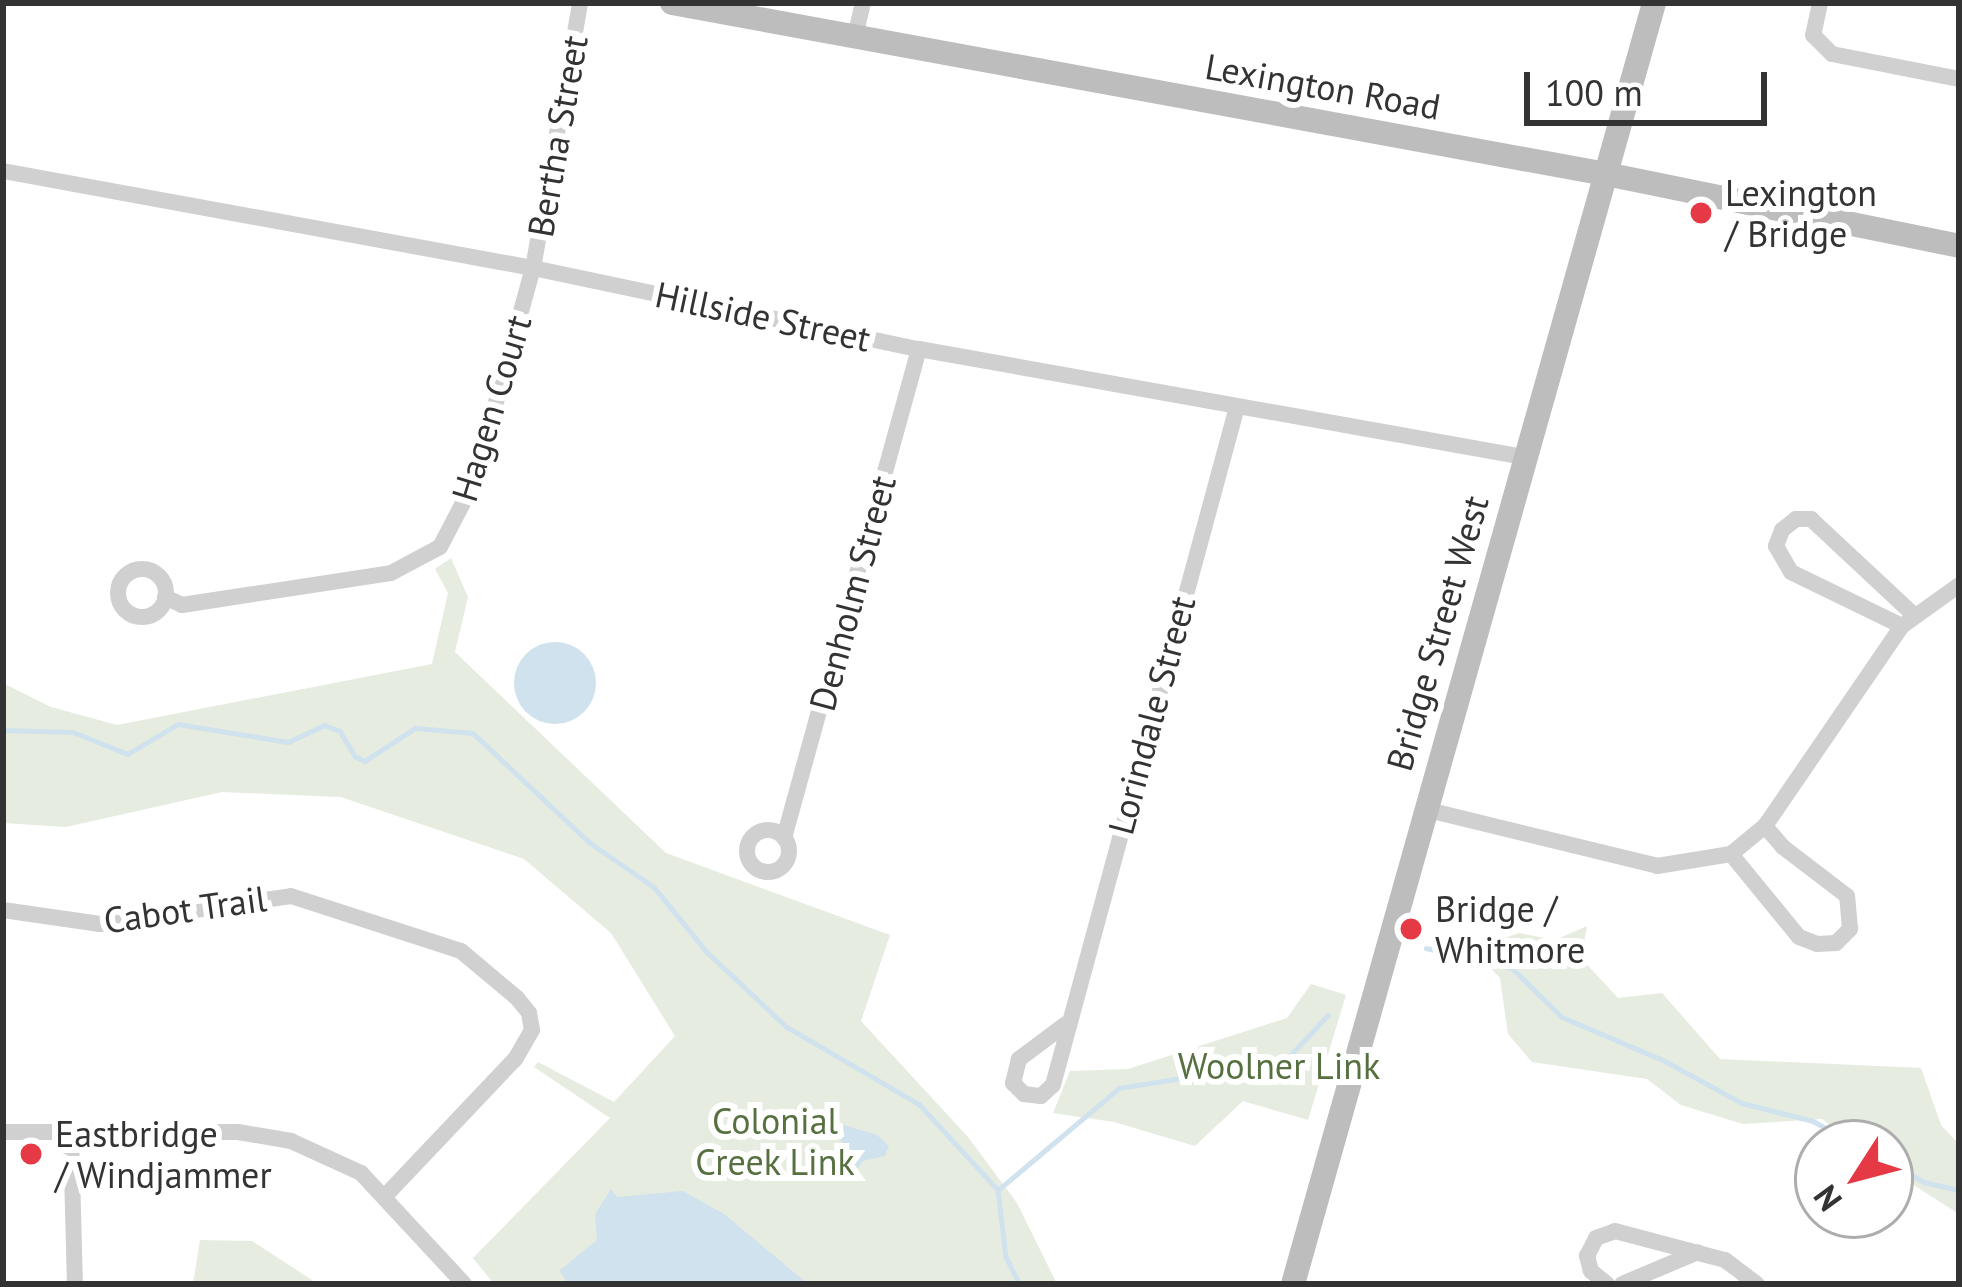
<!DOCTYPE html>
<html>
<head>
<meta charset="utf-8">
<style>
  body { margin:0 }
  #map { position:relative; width:1962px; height:1287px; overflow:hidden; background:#fff; font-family:"PT Sans",sans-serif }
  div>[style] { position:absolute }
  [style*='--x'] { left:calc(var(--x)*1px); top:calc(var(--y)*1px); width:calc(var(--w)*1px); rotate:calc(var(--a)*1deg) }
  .green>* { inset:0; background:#e6ecdf }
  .water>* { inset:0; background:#cfe2ee }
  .round { border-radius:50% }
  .stream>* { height:4.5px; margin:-2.25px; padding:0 2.25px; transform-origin:2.25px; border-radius:2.25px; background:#cfe2ee }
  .street>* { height:16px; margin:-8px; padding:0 8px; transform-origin:8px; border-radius:8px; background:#d0d0d0 }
  .street>.ring { margin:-8px; padding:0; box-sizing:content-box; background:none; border:16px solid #d0d0d0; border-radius:50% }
  .secondary>* { height:24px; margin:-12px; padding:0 12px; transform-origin:12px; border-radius:12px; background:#bdbdbd }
  .dots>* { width:33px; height:33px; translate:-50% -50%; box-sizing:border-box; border:6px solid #fff; border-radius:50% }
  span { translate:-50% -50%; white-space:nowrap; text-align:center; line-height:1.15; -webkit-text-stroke:12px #fff; paint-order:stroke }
  .street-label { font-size:36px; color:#333 }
  .poi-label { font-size:36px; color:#333 }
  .left { translate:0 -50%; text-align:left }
  .park-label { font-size:36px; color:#56703f }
  .frame { position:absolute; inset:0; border:6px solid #333; pointer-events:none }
  .north { position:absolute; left:1794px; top:1119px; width:120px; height:120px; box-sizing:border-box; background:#fff; border:3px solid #adadad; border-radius:50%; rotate:234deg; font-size:33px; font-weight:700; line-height:48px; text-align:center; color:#333 }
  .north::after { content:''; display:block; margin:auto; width:42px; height:54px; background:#e63946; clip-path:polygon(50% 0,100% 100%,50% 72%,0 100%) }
  .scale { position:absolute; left:1524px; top:72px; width:243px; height:54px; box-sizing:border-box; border:6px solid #333; border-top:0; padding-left:15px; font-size:36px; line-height:42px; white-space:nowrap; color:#333; -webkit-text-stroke:9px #fff; paint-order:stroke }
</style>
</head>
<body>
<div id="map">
  <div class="green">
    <div style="clip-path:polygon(451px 558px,468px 597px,455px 652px,666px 853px,890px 935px,861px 1021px,968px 1137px,1017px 1203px,1057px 1284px,494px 1284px,473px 1258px,610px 1118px,534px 1067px,538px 1062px,614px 1102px,675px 1036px,611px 933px,524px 859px,341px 797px,222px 792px,66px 827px,3px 823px,3px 683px,51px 707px,117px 725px,432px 664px,448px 593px,435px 569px)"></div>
    <div style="clip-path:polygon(1587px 926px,1581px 958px,1618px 998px,1662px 993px,1720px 1059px,1921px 1068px,1941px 1125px,1959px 1144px,1959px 1214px,1890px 1170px,1890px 1143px,1854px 1143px,1822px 1119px,1743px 1124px,1681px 1105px,1647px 1079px,1532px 1062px,1508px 1034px,1500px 978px,1473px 949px,1519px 933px,1555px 940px)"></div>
    <div style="clip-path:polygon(1311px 984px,1346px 995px,1308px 1120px,1243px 1101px,1195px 1146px,1114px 1122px,1053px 1113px,1070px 1071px,1128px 1069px,1287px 1018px)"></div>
    <div style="clip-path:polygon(200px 1240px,252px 1241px,318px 1284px,193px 1284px)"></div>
  </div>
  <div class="water">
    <div class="round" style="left:514px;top:642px;width:82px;height:82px"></div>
    <div style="clip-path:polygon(844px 1125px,877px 1135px,889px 1146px,885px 1156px,863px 1161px,851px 1179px,828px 1162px,839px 1151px,847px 1154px,841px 1141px)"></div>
    <div style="clip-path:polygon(611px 1189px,617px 1197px,683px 1191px,724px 1214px,808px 1284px,569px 1284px,559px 1271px,597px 1240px,595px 1214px)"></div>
  </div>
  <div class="stream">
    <div style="--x:3;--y:730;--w:70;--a:1.6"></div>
    <div style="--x:73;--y:732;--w:59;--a:21.8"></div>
    <div style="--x:128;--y:754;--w:58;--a:-31"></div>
    <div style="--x:178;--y:724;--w:111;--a:9.3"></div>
    <div style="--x:288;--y:742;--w:40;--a:-25"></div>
    <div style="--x:324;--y:725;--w:17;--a:21"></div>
    <div style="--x:340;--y:731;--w:29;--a:59"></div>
    <div style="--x:355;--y:756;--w:11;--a:27"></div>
    <div style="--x:365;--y:761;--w:60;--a:-33.4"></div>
    <div style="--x:415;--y:728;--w:58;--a:4.9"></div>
    <div style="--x:473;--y:733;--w:159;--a:43.2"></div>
    <div style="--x:589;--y:842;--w:79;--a:34.7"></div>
    <div style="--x:654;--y:887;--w:84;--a:50.8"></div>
    <div style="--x:707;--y:952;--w:110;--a:43.2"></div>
    <div style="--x:787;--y:1027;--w:153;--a:30.3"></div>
    <div style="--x:919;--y:1104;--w:117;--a:47.4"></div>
    <div style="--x:998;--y:1190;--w:67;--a:83.2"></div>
    <div style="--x:1006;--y:1257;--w:30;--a:63"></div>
    <div style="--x:1426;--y:948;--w:88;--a:13.1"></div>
    <div style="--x:1512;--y:968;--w:70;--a:44.4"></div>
    <div style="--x:1562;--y:1017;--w:112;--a:23.1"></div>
    <div style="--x:1665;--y:1061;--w:88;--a:28.6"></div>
    <div style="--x:1742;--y:1103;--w:73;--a:14.2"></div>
    <div style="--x:1813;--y:1121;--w:46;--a:28.8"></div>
    <div style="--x:1890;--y:1163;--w:39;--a:29"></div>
    <div style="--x:1924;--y:1182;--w:36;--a:13"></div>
    <div style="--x:998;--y:1190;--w:158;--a:-40.1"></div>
    <div style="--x:1119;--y:1088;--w:167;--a:-9"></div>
    <div style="--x:1284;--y:1062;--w:64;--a:-46.9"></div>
  </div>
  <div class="street">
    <div style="--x:1820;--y:3;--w:33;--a:102"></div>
    <div style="--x:1813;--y:35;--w:27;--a:45"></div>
    <div style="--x:1832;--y:54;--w:129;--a:11.1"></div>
    <div style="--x:855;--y:37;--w:35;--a:-77"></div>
    <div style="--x:3;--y:171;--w:539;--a:10.37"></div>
    <div style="--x:533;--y:268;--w:394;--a:11.9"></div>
    <div style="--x:919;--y:349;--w:615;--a:10.12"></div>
    <div class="ring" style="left:118px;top:569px;width:32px;height:32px"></div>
    <div style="--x:165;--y:597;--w:19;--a:25"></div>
    <div style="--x:182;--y:605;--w:211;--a:-8.7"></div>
    <div style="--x:391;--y:573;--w:55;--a:-28"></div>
    <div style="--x:440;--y:547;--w:73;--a:-62.4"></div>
    <div style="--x:474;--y:482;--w:222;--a:-74.6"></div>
    <div style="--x:533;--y:268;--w:269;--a:-79.9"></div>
    <div style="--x:1902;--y:626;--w:123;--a:-154.1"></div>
    <div style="--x:1791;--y:572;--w:30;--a:-120"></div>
    <div style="--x:1776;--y:546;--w:17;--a:-69"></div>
    <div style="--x:1782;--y:530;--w:18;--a:-38"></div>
    <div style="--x:1796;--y:519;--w:15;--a:0"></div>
    <div style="--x:1811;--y:519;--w:139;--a:43"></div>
    <div style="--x:1424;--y:809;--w:240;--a:13.7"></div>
    <div style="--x:1657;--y:866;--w:75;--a:-9.2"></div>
    <div style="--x:1731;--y:854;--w:44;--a:-39.5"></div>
    <div style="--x:1765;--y:826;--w:242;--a:-55.6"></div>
    <div style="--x:1902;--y:626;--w:70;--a:-35.7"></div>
    <div class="ring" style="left:747px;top:830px;width:26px;height:26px"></div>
    <div style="--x:784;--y:838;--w:507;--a:-74.57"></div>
    <div style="--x:1731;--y:854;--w:107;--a:50.7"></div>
    <div style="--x:1799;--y:937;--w:19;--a:21"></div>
    <div style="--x:1817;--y:944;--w:19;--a:-3"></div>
    <div style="--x:1836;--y:943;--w:20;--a:-45"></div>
    <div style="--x:1850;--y:929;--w:33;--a:-95"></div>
    <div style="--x:1847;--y:896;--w:81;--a:-142.6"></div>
    <div style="--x:1783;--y:847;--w:28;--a:-131"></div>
    <div style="--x:3;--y:910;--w:98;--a:8.2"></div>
    <div style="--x:100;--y:924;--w:193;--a:-8.3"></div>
    <div style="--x:291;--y:896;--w:179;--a:17.9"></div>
    <div style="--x:461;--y:951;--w:73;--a:40"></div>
    <div style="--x:517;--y:998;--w:19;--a:51"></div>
    <div style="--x:529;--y:1013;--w:17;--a:80"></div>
    <div style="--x:532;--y:1030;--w:34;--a:120"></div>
    <div style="--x:515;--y:1059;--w:187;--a:133.5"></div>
    <div style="--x:1066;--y:1024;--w:59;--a:143.3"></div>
    <div style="--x:1019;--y:1059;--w:25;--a:104"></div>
    <div style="--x:1013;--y:1083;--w:16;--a:45"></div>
    <div style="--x:1024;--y:1094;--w:17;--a:7"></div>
    <div style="--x:1041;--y:1096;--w:16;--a:-43"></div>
    <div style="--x:1053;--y:1085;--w:703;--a:-74.82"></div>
    <div style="--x:3;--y:1132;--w:235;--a:0"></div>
    <div style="--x:238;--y:1132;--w:54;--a:9.6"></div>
    <div style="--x:291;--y:1141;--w:77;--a:24.6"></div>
    <div style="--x:361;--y:1173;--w:151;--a:47.1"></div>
    <div style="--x:71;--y:1134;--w:150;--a:88.5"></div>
    <div style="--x:1607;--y:1284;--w:21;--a:-141"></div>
    <div style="--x:1591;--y:1271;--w:16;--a:-105"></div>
    <div style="--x:1587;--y:1256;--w:20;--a:-63"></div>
    <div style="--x:1596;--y:1238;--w:20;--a:-20"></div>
    <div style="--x:1615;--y:1231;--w:114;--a:14.8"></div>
    <div style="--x:1725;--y:1260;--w:40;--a:37"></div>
    <div style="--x:1622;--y:1284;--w:82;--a:-22.8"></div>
  </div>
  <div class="secondary">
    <div style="--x:672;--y:3;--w:950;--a:10.38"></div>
    <div style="--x:1606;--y:174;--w:360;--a:11.5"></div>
    <div style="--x:1293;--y:1284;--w:1331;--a:-74.26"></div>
  </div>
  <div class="dots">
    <div style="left:1701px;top:213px;background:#e63946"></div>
    <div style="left:1411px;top:929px;background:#e63946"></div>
    <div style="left:31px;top:1154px;background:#e63946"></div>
  </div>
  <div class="street-label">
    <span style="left:1323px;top:86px;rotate:10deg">Lexington Road</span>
    <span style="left:557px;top:136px;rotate:-80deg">Bertha Street</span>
    <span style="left:763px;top:316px;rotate:12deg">Hillside Street</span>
    <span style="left:491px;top:408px;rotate:-73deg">Hagen Court</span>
    <span style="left:852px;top:593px;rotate:-75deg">Denholm Street</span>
    <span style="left:1437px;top:633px;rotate:-74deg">Bridge Street West</span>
    <span style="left:1151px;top:715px;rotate:-75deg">Lorindale Street</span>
    <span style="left:185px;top:909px;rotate:-8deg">Cabot Trail</span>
  </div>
  <div class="poi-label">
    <span class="left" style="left:1725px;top:213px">Lexington<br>/ Bridge</span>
    <span class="left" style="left:1435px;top:929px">Bridge /<br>Whitmore</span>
    <span class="left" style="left:55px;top:1154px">Eastbridge<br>/ Windjammer</span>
  </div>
  <div class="park-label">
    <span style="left:1279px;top:1066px">Woolner Link</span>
    <span style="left:775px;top:1141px">Colonial<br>Creek Link</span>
  </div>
  <div class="frame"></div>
  <div class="north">N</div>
  <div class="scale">100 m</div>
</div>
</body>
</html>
